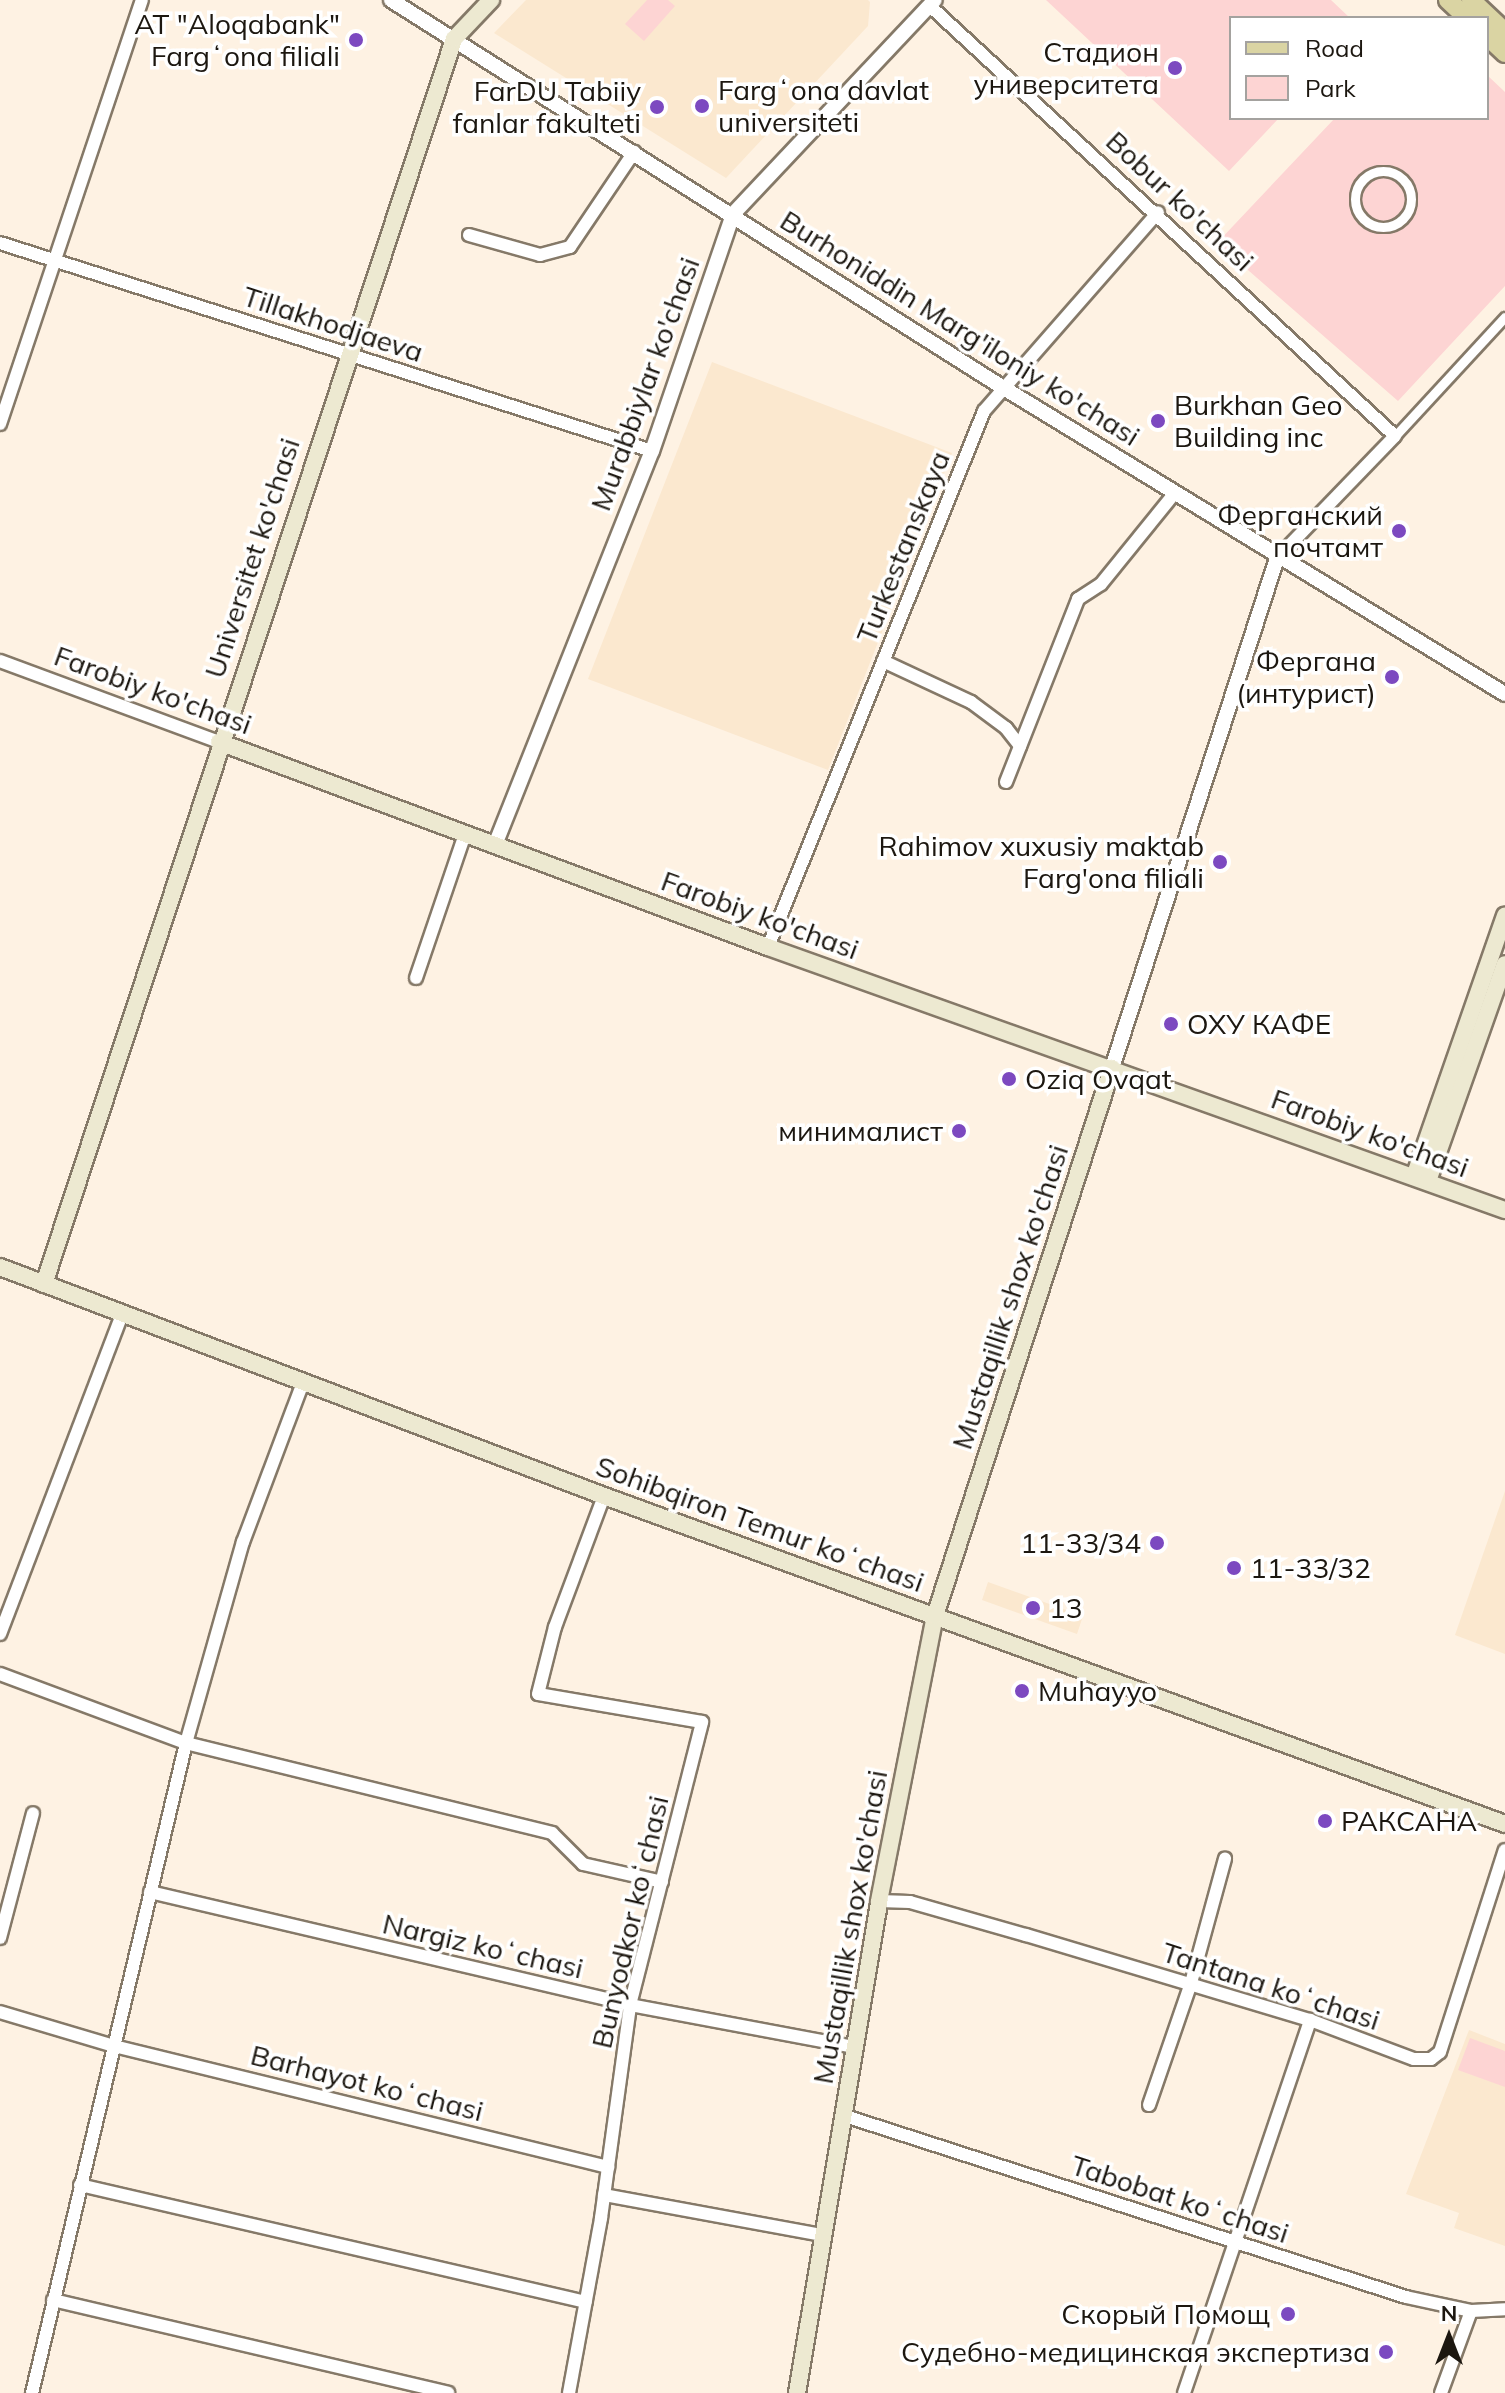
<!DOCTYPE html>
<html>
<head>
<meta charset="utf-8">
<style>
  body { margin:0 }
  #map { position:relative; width:1505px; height:2393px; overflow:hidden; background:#fef2e3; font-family:Mulish,sans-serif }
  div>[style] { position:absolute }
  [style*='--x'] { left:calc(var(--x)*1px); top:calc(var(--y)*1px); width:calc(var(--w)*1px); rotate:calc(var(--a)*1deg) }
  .built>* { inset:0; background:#fbe8cf }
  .green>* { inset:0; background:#fdd4d3 }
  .roads { filter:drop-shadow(2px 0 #857968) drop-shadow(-2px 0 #857968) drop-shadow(0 2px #857968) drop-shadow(0 -2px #857968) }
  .pedestrian>* { height:9px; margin:-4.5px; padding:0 4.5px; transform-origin:4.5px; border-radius:4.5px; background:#fff }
  .pedestrian>.ring { margin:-4.5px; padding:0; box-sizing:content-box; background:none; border:9px solid #fff; border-radius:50% }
  .minor>* { height:12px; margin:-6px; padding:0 6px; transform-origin:6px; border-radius:6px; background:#fff }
  .tertiary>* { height:14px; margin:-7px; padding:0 7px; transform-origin:7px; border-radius:7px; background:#fff }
  .secondary>* { height:16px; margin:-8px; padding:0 8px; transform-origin:8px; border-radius:8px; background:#ede9d1 }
  .primary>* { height:18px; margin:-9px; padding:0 9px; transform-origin:9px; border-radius:9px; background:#dad4a3 }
  .dots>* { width:22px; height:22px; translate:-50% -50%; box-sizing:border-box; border:4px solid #fff; border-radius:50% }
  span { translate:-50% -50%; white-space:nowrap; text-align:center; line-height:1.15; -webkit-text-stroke:7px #fff; paint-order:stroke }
  .poi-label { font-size:28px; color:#1c1710 }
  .right { translate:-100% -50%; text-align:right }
  .left { translate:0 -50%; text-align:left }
  .street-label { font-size:28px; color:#1c1710 }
  .legend { position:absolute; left:1229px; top:16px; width:260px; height:104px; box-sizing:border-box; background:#fff; border:2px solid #a4a29f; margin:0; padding:10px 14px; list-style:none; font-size:24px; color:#1c1710 }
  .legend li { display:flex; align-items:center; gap:16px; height:40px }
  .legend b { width:40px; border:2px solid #a4a29f }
  .north { position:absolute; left:1409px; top:2297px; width:80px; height:80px; -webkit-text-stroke:6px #fff; paint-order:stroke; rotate:0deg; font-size:22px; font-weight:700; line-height:32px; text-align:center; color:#1c1710 }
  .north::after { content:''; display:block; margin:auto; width:28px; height:36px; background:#1c1710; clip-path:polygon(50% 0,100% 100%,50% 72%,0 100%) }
</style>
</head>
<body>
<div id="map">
  <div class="built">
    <div style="clip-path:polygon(526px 0,868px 0,870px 2px,868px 26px,726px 178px,494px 33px)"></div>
    <div style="clip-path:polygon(712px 362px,952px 453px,828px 770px,588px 679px)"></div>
    <div style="clip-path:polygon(1505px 1491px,1505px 1654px,1455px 1635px)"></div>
    <div style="clip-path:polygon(988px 1582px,1083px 1616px,1077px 1634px,982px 1600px)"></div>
    <div style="clip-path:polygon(1469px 2030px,1505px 2044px,1505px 2246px,1454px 2228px,1459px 2213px,1406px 2194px)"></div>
  </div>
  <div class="green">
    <div style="clip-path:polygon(647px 0,668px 0,675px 6px,644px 41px,625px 24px)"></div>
    <div style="clip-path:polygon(1046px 0,1331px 0,1350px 18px,1231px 18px,1231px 118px,1279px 118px,1229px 171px)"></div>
    <div style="clip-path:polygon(1487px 75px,1505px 92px,1505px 286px,1398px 401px,1217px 243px,1335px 118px,1487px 118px)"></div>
    <div style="clip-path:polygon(1470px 2038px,1505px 2051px,1505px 2087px,1458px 2070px)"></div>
  </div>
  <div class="roads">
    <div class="pedestrian">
      <div class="ring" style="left:1355px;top:171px;width:47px;height:47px"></div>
      <div style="--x:1395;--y:436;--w:162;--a:-47.3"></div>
    </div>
    <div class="minor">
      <div style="--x:930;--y:6;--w:633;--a:42.76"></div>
      <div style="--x:1395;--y:436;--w:170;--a:134"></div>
      <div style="--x:469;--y:235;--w:74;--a:15.7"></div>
      <div style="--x:540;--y:255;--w:31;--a:-15"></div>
      <div style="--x:570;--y:247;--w:115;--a:-56"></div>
      <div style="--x:0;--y:243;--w:684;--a:17.69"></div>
      <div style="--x:0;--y:424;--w:447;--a:-71.5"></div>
      <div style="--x:0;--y:661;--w:233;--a:20.3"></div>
      <div style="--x:883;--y:661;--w:97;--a:25"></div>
      <div style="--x:971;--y:702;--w:44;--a:36.6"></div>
      <div style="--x:1006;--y:728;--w:23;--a:52"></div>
      <div style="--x:1006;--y:782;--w:197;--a:-68.5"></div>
      <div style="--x:1078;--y:599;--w:27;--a:-33"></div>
      <div style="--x:1101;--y:584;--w:116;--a:-51"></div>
      <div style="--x:768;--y:947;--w:578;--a:-68.05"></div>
      <div style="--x:984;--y:411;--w:264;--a:-48.8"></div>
      <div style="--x:416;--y:978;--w:152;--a:-71.2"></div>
      <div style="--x:0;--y:1634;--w:342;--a:-69.1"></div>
      <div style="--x:0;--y:1674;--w:198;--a:20.4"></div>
      <div style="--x:186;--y:1743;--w:377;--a:13.8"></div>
      <div style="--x:552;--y:1833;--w:44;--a:45"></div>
      <div style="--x:583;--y:1864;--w:81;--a:12.8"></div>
      <div style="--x:150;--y:1892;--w:493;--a:13.2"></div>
      <div style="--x:630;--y:2005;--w:228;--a:10.6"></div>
      <div style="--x:879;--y:1901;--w:31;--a:2"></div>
      <div style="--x:910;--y:1902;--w:121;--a:15.9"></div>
      <div style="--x:1026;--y:1935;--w:296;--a:16.7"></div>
      <div style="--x:1310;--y:2020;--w:111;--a:20.6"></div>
      <div style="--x:1414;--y:2059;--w:17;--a:0"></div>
      <div style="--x:1431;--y:2059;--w:11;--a:-38"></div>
      <div style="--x:1440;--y:2052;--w:212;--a:-72.2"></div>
      <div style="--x:0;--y:1938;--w:129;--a:-75.2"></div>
      <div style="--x:0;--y:2012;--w:119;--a:16.6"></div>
      <div style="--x:114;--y:2046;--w:509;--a:13.76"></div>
      <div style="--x:1149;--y:2105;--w:129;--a:-71"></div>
      <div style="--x:1191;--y:1983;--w:129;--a:-74.7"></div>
      <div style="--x:845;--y:2116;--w:589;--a:17.88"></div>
      <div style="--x:1406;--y:2297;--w:66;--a:12.2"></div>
      <div style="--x:1471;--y:2311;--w:34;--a:-3"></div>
      <div style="--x:80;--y:2185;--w:519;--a:13.02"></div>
      <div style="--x:604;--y:2195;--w:223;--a:10.4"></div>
      <div style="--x:53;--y:2300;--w:406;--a:13.2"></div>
      <div style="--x:32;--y:2393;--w:668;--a:-76.67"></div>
      <div style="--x:186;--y:1743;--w:209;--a:-74.2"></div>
      <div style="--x:243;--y:1542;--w:171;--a:-69.4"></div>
      <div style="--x:569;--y:2393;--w:178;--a:-79.6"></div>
      <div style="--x:601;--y:2218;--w:215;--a:-82.2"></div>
      <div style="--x:630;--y:2005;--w:292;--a:-75.7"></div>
      <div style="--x:702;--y:1722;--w:166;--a:-170.3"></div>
      <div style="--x:538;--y:1694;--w:69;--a:-75.8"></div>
      <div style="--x:555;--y:1627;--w:140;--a:-69.5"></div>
      <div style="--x:1184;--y:2393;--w:394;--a:-71.3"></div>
      <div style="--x:1441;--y:2393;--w:87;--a:-69.9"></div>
    </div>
    <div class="tertiary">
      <div style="--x:391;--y:0;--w:723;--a:32.35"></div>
      <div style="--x:1002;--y:387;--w:589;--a:31.4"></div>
      <div style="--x:495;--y:845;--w:424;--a:-68.3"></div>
      <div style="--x:652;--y:451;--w:250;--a:-71.1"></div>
      <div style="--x:733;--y:214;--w:294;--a:-46.7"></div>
      <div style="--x:1112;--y:1068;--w:536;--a:-72.07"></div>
    </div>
    <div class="secondary">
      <div style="--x:219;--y:742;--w:586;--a:20.48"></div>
      <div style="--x:768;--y:947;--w:783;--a:19.64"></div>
      <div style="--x:1414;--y:1177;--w:277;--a:-70.8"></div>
      <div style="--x:1428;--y:1181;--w:230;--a:-70.5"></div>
      <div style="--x:0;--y:1267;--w:646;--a:20.76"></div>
      <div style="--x:604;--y:1496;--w:959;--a:20"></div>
      <div style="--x:44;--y:1284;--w:1311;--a:-71.77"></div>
      <div style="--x:454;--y:39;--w:54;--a:-46.5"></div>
      <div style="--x:797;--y:2393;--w:499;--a:-80.5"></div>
      <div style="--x:879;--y:1901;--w:290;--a:-78.9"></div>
      <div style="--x:935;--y:1616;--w:576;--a:-72.1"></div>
    </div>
    <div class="primary">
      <div style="--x:1448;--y:0;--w:26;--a:43"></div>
      <div style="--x:1471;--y:0;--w:47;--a:43.3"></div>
      <div style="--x:1487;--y:36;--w:25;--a:43"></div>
    </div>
  </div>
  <div class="dots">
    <div style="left:356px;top:40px;background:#7c49c0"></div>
    <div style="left:1175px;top:68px;background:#7c49c0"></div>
    <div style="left:702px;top:106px;background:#7c49c0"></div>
    <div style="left:657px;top:107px;background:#7c49c0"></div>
    <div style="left:1158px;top:421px;background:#7c49c0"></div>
    <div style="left:1399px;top:531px;background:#7c49c0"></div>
    <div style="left:1392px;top:677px;background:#7c49c0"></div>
    <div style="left:1220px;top:862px;background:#7c49c0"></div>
    <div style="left:1171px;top:1024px;background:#7c49c0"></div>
    <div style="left:1009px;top:1079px;background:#7c49c0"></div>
    <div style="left:959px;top:1131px;background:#7c49c0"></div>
    <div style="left:1157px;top:1543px;background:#7c49c0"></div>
    <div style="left:1234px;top:1568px;background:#7c49c0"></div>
    <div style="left:1033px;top:1608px;background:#7c49c0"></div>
    <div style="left:1022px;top:1691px;background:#7c49c0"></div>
    <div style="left:1325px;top:1821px;background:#7c49c0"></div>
    <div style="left:1288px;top:2314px;background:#7c49c0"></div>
    <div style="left:1386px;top:2352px;background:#7c49c0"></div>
  </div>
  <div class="poi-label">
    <span class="right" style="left:340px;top:40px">AT "Aloqabank"<br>Fargʻona filiali</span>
    <span class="right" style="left:1159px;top:68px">Стадион<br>университета</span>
    <span class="left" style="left:718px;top:106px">Fargʻona davlat<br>universiteti</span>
    <span class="right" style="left:641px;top:107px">FarDU Tabiiy<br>fanlar fakulteti</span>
    <span class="left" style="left:1174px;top:421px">Burkhan Geo<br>Building inc</span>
    <span class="right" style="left:1383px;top:531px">Ферганский<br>почтамт</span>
    <span class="right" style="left:1376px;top:677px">Фергана<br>(интурист)</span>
    <span class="right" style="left:1204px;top:862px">Rahimov xuxusiy maktab<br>Farg'ona filiali</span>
    <span class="left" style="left:1187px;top:1024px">ОХУ КАФЕ</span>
    <span class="left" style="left:1025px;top:1079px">Oziq Ovqat</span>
    <span class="right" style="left:943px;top:1131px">минималист</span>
    <span class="right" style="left:1141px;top:1543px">11-33/34</span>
    <span class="left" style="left:1250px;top:1568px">11-33/32</span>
    <span class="left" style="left:1049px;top:1608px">13</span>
    <span class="left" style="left:1038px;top:1691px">Muhayyo</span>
    <span class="left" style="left:1341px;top:1821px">РАКСАНА</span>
    <span class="right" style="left:1270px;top:2314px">Скорый Помощ</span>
    <span class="right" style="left:1370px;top:2352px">Судебно-медицинская экспертиза</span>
  </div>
  <div class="street-label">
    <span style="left:1180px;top:201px;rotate:43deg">Bobur ko'chasi</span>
    <span style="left:333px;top:324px;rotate:18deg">Tillakhodjaeva</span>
    <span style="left:960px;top:328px;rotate:32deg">Burhoniddin Marg'iloniy ko'chasi</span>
    <span style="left:645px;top:384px;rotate:-70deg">Murabbiylar ko'chasi</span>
    <span style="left:903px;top:547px;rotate:-68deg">Turkestanskaya</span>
    <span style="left:252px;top:558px;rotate:-72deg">Universitet ko'chasi</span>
    <span style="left:153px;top:690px;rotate:20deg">Farobiy ko'chasi</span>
    <span style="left:760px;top:915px;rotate:20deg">Farobiy ko'chasi</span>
    <span style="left:1370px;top:1133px;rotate:20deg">Farobiy ko'chasi</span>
    <span style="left:1010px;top:1297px;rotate:-72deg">Mustaqillik shox ko'chasi</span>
    <span style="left:760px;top:1524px;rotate:20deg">Sohibqiron Temur koʻchasi</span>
    <span style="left:630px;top:1922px;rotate:-77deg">Bunyodkor koʻchasi</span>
    <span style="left:850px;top:1927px;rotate:-80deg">Mustaqillik shox ko'chasi</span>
    <span style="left:483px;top:1946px;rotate:13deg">Nargiz koʻchasi</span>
    <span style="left:1271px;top:1986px;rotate:18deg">Tantana koʻchasi</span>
    <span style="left:367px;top:2083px;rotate:14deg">Barhayot koʻchasi</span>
    <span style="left:1180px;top:2199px;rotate:18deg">Tabobat koʻchasi</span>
  </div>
  <ul class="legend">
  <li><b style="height:10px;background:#dad4a3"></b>Road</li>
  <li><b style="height:22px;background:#fdd4d3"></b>Park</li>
  </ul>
  <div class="north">N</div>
</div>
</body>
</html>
